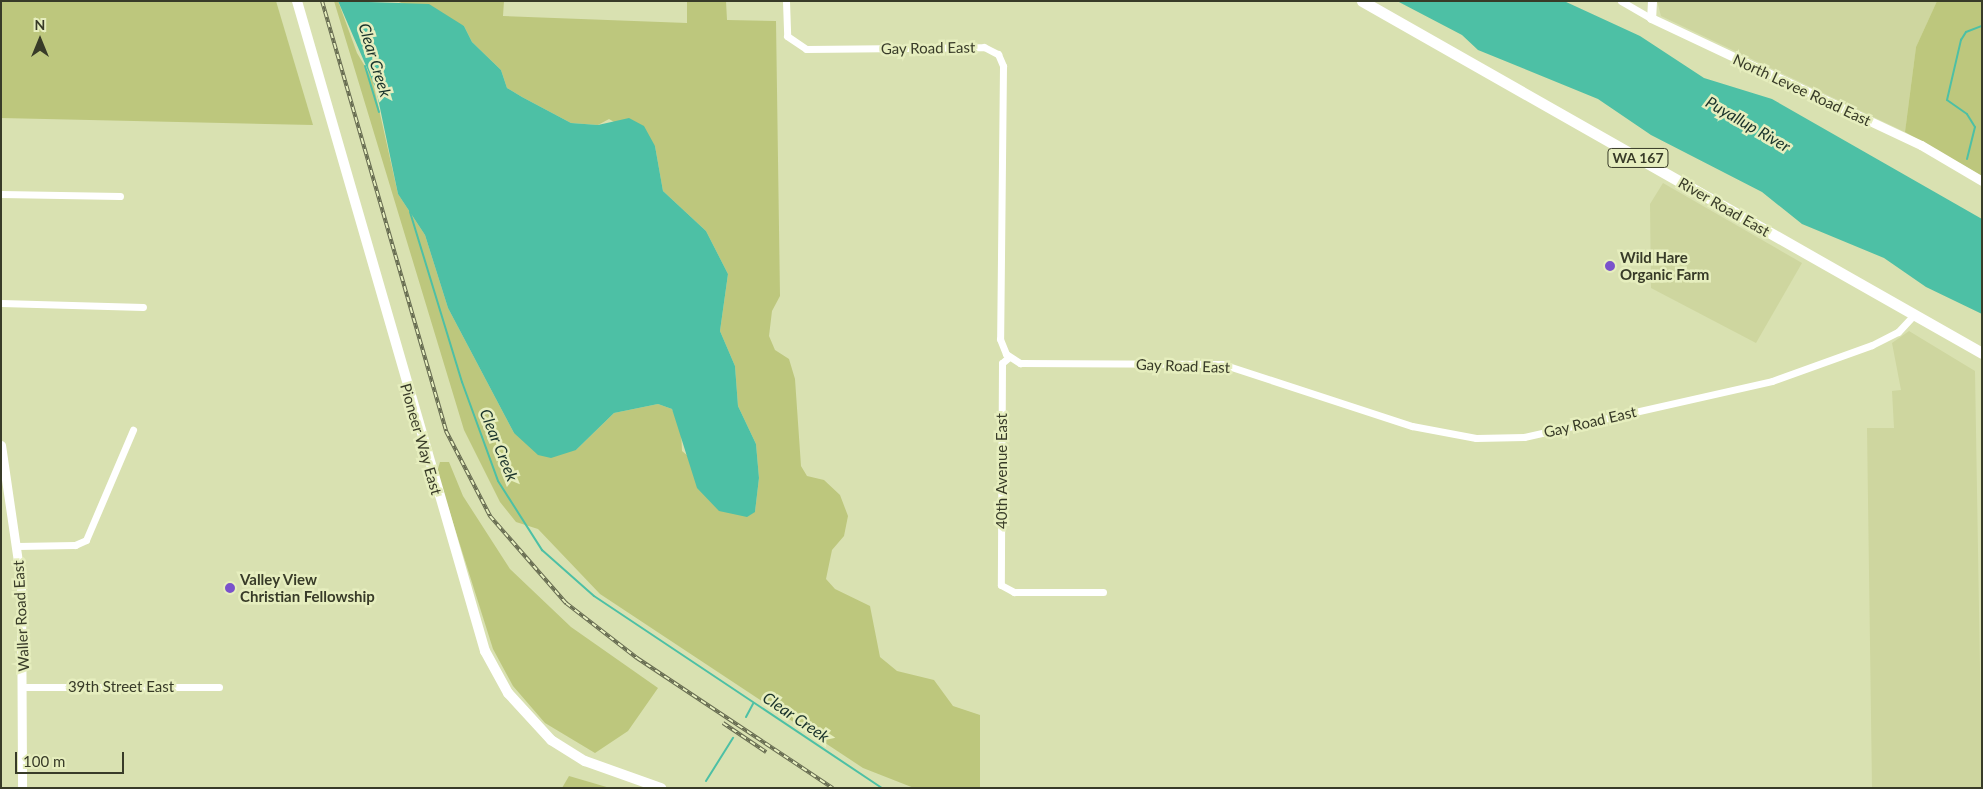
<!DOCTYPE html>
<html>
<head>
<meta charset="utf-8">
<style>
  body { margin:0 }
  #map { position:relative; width:1983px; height:789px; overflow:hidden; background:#d9e1b1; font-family:Lato,sans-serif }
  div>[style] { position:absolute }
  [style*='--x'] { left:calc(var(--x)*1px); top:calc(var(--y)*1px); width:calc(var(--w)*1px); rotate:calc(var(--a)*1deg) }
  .built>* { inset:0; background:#ced69f }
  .green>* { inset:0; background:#bdc77d }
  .water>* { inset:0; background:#4dc0a5 }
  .stream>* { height:2px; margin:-1px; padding:0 1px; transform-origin:1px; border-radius:1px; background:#4dc0a5 }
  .minor>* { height:7px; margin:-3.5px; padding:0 3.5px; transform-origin:3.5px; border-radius:3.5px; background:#fff }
  .tertiary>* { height:9px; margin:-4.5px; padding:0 4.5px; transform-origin:4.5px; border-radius:4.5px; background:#fff }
  .secondary>* { height:10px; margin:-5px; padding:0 5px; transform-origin:5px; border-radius:5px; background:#fff }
  .primary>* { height:11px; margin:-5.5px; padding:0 5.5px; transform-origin:5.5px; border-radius:5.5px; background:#fff }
  .rail>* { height:4px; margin-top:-2px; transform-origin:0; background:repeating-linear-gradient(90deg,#e6eebe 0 5.5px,#666b50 0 11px); box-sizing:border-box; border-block:1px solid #666b50 }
  .dots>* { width:14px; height:14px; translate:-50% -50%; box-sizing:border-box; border:2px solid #e6eebe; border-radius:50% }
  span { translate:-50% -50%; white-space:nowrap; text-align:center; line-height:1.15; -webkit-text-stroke:5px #e6eebe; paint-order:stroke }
  .shield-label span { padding:1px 4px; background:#e6eebe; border:1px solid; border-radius:4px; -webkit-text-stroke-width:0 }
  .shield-label { font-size:14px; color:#383b28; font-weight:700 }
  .street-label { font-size:15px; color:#383b28 }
  .poi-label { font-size:15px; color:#383b28; font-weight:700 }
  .left { translate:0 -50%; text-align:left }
  .water-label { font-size:16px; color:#18312a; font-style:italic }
  .frame { position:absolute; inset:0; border:2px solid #383b28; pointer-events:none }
  .north { position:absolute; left:15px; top:15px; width:50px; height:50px; -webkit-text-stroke:4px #e6eebe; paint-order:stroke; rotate:0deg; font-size:14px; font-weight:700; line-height:20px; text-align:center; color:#383b28 }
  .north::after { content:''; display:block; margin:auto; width:18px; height:22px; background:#383b28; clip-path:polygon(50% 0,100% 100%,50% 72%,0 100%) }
  .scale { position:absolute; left:15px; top:752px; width:109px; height:22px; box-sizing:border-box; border:2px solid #383b28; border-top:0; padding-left:6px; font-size:15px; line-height:18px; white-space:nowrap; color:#383b28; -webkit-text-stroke:4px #e6eebe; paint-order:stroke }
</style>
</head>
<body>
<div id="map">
  <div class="built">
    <div style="clip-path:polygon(1657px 1px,1937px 1px,1916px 47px,1905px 132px,1661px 16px)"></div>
    <div style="clip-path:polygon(1663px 183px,1802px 263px,1756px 343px,1651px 288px,1650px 204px)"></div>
    <div style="clip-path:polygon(1909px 331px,1975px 371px,1982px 788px,1872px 788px,1867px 428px,1894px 428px,1892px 391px,1901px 390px,1892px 343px)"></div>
  </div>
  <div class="green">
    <div style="clip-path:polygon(1px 1px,276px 1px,313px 125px,1px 118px)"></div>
    <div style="clip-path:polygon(334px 1px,338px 1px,357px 53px,372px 78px,398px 194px,425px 235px,448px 308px,514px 433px,576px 450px,614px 413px,658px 404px,672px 409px,681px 429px,682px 451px,755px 512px,759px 478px,756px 444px,738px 406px,735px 366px,720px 331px,728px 274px,706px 231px,663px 191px,655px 146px,609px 119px,598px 125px,571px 123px,522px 97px,507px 88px,501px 70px,472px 42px,464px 26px,396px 1px,504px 1px,503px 16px,687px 23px,687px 1px,726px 1px,727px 20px,776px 21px,780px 296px,772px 311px,769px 336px,775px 350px,789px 359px,795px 379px,801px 466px,807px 476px,824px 480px,840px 495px,848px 516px,844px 536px,832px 550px,826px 579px,835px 589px,870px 606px,880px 657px,897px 671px,934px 680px,953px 706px,980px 715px,980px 788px,914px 788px,863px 768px,600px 594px,538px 529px,516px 522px,500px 502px,464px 430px)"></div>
    <div style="clip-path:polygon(1937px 1px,1982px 1px,1982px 176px,1905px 132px,1916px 47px)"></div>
    <div style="clip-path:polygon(440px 462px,449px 462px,463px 496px,510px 569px,571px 627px,658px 688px,628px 731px,595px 753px,545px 723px,513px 686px,493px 649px,437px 472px)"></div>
    <div style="clip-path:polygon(569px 776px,610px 788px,562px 788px)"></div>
  </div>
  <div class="water">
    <div style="clip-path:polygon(338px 1px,429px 4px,464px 26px,472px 42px,501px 70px,507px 88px,522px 97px,571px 123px,598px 125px,629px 118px,644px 126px,655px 146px,663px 191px,706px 231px,728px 274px,720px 331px,735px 366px,738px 406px,756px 444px,759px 478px,755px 512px,747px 517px,719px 511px,697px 488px,672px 409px,658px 404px,614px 413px,576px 450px,551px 458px,538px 455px,514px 433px,448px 308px,425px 235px,398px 194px,376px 89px)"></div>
    <div style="clip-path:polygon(1397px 1px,1564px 1px,1640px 36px,1704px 78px,1772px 99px,1982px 219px,1982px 314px,1926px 287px,1884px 258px,1802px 224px,1762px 192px,1651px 135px,1598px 99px,1478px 50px,1462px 35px)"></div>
  </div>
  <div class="stream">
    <div style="--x:365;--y:66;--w:48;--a:73.1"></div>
    <div style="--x:1967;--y:159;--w:33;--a:-76"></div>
    <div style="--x:1975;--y:127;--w:15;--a:-122"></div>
    <div style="--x:1967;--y:114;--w:24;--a:-145"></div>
    <div style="--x:1947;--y:100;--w:62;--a:-76.9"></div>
    <div style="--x:1961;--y:40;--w:9;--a:-58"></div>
    <div style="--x:1966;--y:32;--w:17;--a:-21"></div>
    <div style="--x:410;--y:212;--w:178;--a:73"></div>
    <div style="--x:462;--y:382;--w:105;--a:70"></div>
    <div style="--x:498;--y:481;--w:82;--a:57.5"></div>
    <div style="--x:542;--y:550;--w:69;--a:41.5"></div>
    <div style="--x:594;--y:596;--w:346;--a:33.7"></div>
    <div style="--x:746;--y:717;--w:15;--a:-62"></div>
    <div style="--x:706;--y:781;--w:51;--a:-57.9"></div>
  </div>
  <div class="minor">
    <div style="--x:786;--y:1;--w:35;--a:88"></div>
    <div style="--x:787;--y:36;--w:23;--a:34"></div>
    <div style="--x:806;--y:49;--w:178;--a:-0.6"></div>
    <div style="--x:984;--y:47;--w:16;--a:27"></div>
    <div style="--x:998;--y:54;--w:13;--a:67"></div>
    <div style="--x:1003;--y:66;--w:273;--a:90.6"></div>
    <div style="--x:1000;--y:339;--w:16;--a:68"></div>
    <div style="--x:1006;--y:354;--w:17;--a:33"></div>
    <div style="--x:1020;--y:363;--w:202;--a:0.3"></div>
    <div style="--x:1222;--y:364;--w:200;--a:18.1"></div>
    <div style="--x:1412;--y:426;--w:65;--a:10.6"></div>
    <div style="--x:1476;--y:438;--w:48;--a:-1.2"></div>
    <div style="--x:1524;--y:437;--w:254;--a:-12.7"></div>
    <div style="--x:1772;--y:381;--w:106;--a:-19.8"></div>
    <div style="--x:1872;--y:345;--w:29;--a:-27"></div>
    <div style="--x:1898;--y:332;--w:23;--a:-47"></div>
    <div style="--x:1621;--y:1;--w:34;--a:30"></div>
    <div style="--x:1;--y:194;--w:119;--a:1"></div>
    <div style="--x:1;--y:303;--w:142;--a:1.6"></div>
    <div style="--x:1009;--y:357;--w:9;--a:139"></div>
    <div style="--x:1002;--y:363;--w:222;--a:90.3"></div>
    <div style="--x:1001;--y:585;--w:15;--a:28"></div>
    <div style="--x:1014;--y:592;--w:89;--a:0"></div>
    <div style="--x:17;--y:546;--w:58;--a:-1"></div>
    <div style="--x:75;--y:545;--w:12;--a:-24"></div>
    <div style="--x:86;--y:540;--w:120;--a:-66.9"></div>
    <div style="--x:24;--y:687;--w:195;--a:0"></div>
  </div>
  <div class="tertiary">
    <div style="--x:1652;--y:1;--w:17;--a:93"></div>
    <div style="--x:1651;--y:18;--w:298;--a:25.2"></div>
    <div style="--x:1921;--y:145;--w:71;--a:30.5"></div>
    <div style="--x:1;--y:445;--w:138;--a:81.7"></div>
    <div style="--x:21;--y:582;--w:206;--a:89.7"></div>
  </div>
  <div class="secondary">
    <div style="--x:297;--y:1;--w:677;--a:73.87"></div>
    <div style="--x:485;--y:651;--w:48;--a:61.3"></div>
    <div style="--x:508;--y:693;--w:64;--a:47.5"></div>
    <div style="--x:551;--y:740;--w:40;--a:32"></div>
    <div style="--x:585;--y:761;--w:81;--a:19.6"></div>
  </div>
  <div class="primary">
    <div style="--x:1362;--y:1;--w:713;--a:29.59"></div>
  </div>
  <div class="rail">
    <div style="--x:322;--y:1;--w:448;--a:73.9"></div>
    <div style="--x:446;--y:431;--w:96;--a:62.6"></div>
    <div style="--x:490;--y:516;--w:116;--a:48.9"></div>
    <div style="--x:566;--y:603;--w:90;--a:37.8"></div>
    <div style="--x:637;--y:658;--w:235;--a:33.6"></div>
    <div style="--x:723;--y:723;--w:52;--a:34"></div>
  </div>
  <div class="dots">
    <div style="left:1610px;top:266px;background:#7a52cb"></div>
    <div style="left:230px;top:588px;background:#7a52cb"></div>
  </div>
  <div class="shield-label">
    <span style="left:1638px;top:158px">WA 167</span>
  </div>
  <div class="street-label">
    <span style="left:928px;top:48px;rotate:-1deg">Gay Road East</span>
    <span style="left:1802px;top:90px;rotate:25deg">North Levee Road East</span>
    <span style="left:1724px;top:207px;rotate:30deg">River Road East</span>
    <span style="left:1183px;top:366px;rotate:2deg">Gay Road East</span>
    <span style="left:1590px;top:422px;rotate:-13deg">Gay Road East</span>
    <span style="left:421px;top:439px;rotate:74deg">Pioneer Way East</span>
    <span style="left:1002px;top:471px;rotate:-90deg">40th Avenue East</span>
    <span style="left:21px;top:616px;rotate:-93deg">Waller Road East</span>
    <span style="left:121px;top:687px">39th Street East</span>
  </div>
  <div class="poi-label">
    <span class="left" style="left:1620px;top:266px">Wild Hare<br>Organic Farm</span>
    <span class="left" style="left:240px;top:588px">Valley View<br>Christian Fellowship</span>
  </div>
  <div class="water-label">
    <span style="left:375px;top:60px;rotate:73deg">Clear Creek</span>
    <span style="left:1748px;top:124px;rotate:30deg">Puyallup River</span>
    <span style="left:499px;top:445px;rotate:68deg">Clear Creek</span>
    <span style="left:796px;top:717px;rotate:34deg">Clear Creek</span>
  </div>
  <div class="frame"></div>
  <div class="north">N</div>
  <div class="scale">100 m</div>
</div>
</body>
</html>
